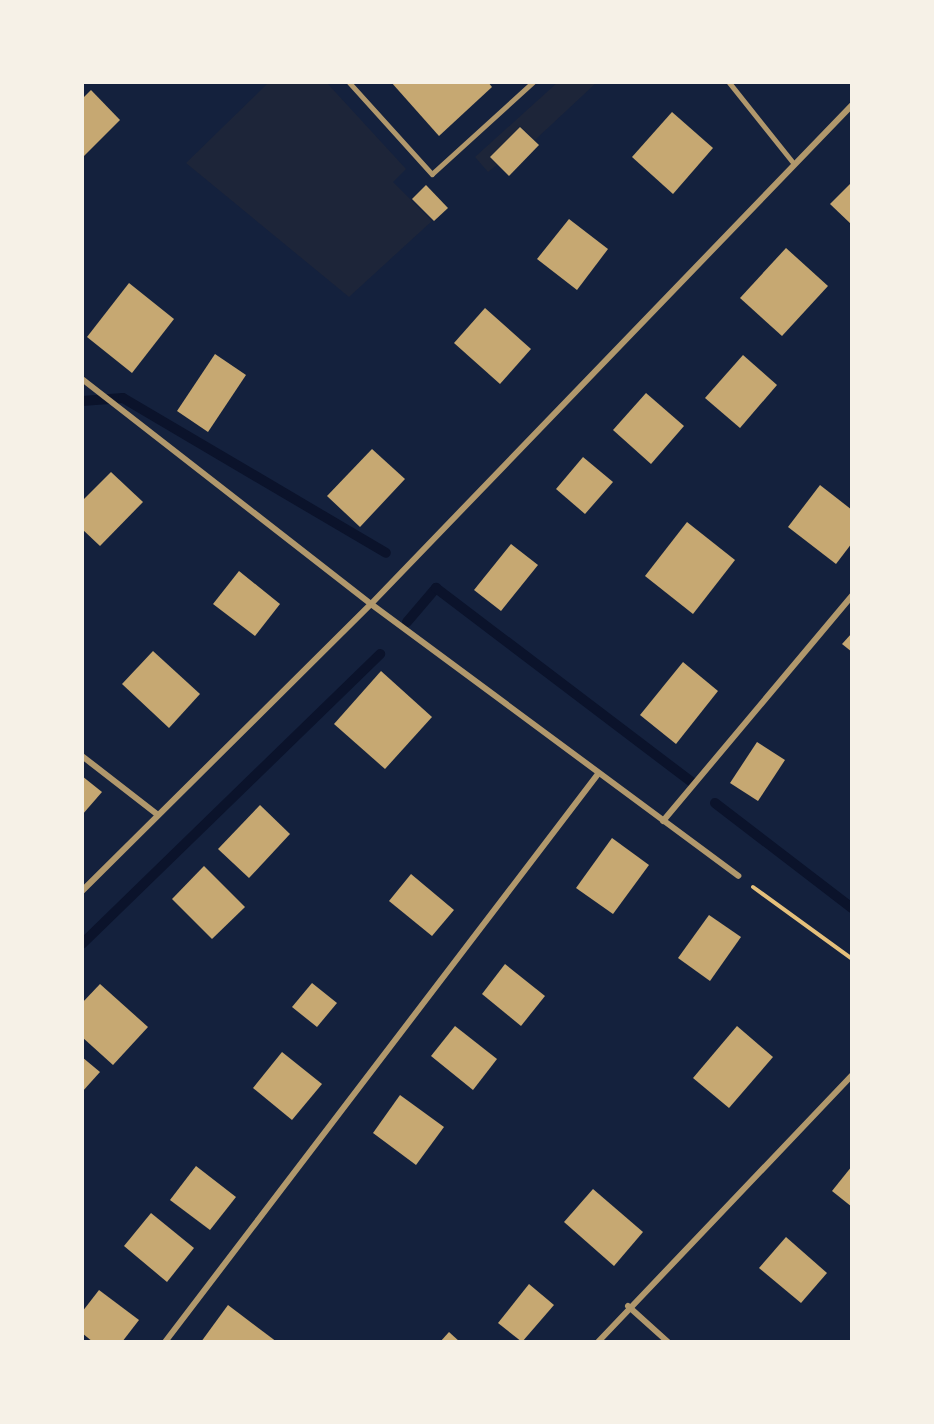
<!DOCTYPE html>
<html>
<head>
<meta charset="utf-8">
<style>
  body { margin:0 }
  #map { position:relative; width:934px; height:1424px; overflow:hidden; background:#14213d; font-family:"Source Sans 3",sans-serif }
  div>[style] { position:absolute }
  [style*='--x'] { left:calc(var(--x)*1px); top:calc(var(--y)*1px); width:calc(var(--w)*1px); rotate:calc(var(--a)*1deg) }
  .green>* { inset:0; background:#1d2539 }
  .stream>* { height:10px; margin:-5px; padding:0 5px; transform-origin:5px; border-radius:5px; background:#0b132b }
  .building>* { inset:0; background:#c6a872 }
  .path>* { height:4px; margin:-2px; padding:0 2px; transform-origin:2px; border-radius:2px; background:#e5c07b }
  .service>* { height:4.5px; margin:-2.25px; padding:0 2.25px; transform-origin:2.25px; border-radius:2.25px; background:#b1986c }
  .minor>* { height:6px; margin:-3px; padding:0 3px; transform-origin:3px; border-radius:3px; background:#b1986c }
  span { translate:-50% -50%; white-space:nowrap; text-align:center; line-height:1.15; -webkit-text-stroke:5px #f6f1e7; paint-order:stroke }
  .frame { position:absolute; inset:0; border:84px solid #f6f1e7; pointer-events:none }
</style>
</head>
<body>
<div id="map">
  <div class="green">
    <div style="clip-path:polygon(558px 82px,596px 83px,535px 140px,520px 126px,490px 157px,497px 165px,488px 172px,475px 157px)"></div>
    <div style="clip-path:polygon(268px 83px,327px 83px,406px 169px,393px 182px,432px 221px,349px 297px,186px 163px)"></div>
  </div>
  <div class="stream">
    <div style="--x:82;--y:401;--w:41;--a:-4.2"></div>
    <div style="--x:123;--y:398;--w:305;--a:30.5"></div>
    <div style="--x:407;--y:622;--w:45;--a:-49.5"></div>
    <div style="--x:436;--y:588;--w:321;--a:37.2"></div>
    <div style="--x:715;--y:803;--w:173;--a:37.5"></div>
    <div style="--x:82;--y:944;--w:416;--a:-44.2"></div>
  </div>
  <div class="building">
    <div style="clip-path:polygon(391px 82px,488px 82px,492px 87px,439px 136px)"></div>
    <div style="clip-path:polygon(91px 90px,120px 120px,82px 158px,82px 99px)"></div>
    <div style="clip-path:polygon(672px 112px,713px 148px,673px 194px,632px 157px)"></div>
    <div style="clip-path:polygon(520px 127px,539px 145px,509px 176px,490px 157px)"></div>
    <div style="clip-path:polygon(852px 182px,852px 225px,830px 204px)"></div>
    <div style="clip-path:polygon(426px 185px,448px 208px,434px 221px,412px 199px)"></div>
    <div style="clip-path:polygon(569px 219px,608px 249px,577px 290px,537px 259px)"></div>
    <div style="clip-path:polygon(786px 248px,828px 286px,782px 336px,740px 298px)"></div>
    <div style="clip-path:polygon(129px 283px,174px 319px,132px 373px,87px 337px)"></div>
    <div style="clip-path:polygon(485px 308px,531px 349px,500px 384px,454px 343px)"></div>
    <div style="clip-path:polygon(215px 354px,246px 375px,208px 432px,177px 411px)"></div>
    <div style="clip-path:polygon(743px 355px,777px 385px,740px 428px,705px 398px)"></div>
    <div style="clip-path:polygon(646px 393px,684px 426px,651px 464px,613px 430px)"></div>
    <div style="clip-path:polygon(372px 449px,405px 479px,360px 527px,327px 496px)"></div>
    <div style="clip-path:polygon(583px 457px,613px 482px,585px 514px,556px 489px)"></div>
    <div style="clip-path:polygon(111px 472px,143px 502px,100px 546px,82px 529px,82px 501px)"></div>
    <div style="clip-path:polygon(820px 485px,852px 510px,852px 543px,836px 564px,788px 527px)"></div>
    <div style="clip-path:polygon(687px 522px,735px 560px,693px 614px,645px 576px)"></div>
    <div style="clip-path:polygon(511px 544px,538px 565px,501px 611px,474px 590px)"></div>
    <div style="clip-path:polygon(239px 571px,280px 604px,255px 636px,213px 604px)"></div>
    <div style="clip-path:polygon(852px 633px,852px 652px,842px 644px)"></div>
    <div style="clip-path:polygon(153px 651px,200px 694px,169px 728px,122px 684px)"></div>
    <div style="clip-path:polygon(683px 662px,718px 691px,676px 744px,640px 715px)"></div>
    <div style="clip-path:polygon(381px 671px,432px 717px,385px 769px,334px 724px)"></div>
    <div style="clip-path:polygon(757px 742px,785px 760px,758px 801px,730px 783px)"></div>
    <div style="clip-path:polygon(82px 776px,102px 792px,82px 815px)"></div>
    <div style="clip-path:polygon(260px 805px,290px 834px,249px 878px,218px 849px)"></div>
    <div style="clip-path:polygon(612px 838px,649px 865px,613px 914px,576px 888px)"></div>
    <div style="clip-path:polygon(204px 866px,245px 907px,212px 939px,172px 899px)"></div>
    <div style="clip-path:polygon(411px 874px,454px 910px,432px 936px,389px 901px)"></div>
    <div style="clip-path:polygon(709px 915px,741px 937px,710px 981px,678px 958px)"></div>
    <div style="clip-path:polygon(505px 964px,545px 996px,521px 1026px,482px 994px)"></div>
    <div style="clip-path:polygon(312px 983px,337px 1003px,317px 1027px,292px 1007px)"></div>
    <div style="clip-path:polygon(100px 984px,148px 1027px,113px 1065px,82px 1037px,82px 1003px)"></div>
    <div style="clip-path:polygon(455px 1026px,497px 1059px,473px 1090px,431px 1056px)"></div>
    <div style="clip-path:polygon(737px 1026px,773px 1057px,729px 1108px,693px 1078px)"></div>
    <div style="clip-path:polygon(282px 1052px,322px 1084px,292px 1120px,253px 1088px)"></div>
    <div style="clip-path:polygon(82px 1057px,100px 1072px,82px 1092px)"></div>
    <div style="clip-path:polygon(400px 1095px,444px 1127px,416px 1165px,373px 1133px)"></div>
    <div style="clip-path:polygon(196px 1166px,236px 1197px,210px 1230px,170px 1200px)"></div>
    <div style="clip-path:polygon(852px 1166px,852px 1207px,832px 1191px)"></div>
    <div style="clip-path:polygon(593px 1189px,643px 1232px,614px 1266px,564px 1222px)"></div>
    <div style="clip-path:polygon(151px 1213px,194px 1248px,167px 1282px,124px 1246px)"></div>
    <div style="clip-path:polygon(786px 1237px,827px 1273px,801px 1303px,759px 1268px)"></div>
    <div style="clip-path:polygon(529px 1284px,554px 1305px,522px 1342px,498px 1323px)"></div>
    <div style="clip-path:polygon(99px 1290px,139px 1320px,122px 1342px,93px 1342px,82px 1333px,82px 1312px)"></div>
    <div style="clip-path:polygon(228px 1305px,277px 1342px,201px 1342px)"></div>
    <div style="clip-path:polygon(449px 1332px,460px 1342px,440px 1342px)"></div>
  </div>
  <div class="path">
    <div style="--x:753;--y:887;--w:122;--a:36"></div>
  </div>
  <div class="service">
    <div style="--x:349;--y:82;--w:124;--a:47.9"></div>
    <div style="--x:432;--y:174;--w:137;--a:-42.3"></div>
    <div style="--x:729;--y:82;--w:101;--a:51.4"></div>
  </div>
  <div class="minor">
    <div style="--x:82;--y:379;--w:366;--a:37.9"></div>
    <div style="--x:371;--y:604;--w:457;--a:36.5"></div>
    <div style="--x:82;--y:756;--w:96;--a:37.8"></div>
    <div style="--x:663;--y:821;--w:294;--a:-50"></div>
    <div style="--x:82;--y:891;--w:407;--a:-44.8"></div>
    <div style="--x:371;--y:604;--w:693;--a:-46.05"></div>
    <div style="--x:628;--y:1306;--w:54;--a:42"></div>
    <div style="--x:165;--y:1342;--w:714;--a:-52.68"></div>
    <div style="--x:598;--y:1342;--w:369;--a:-46.4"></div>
  </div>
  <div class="frame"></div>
</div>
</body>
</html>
